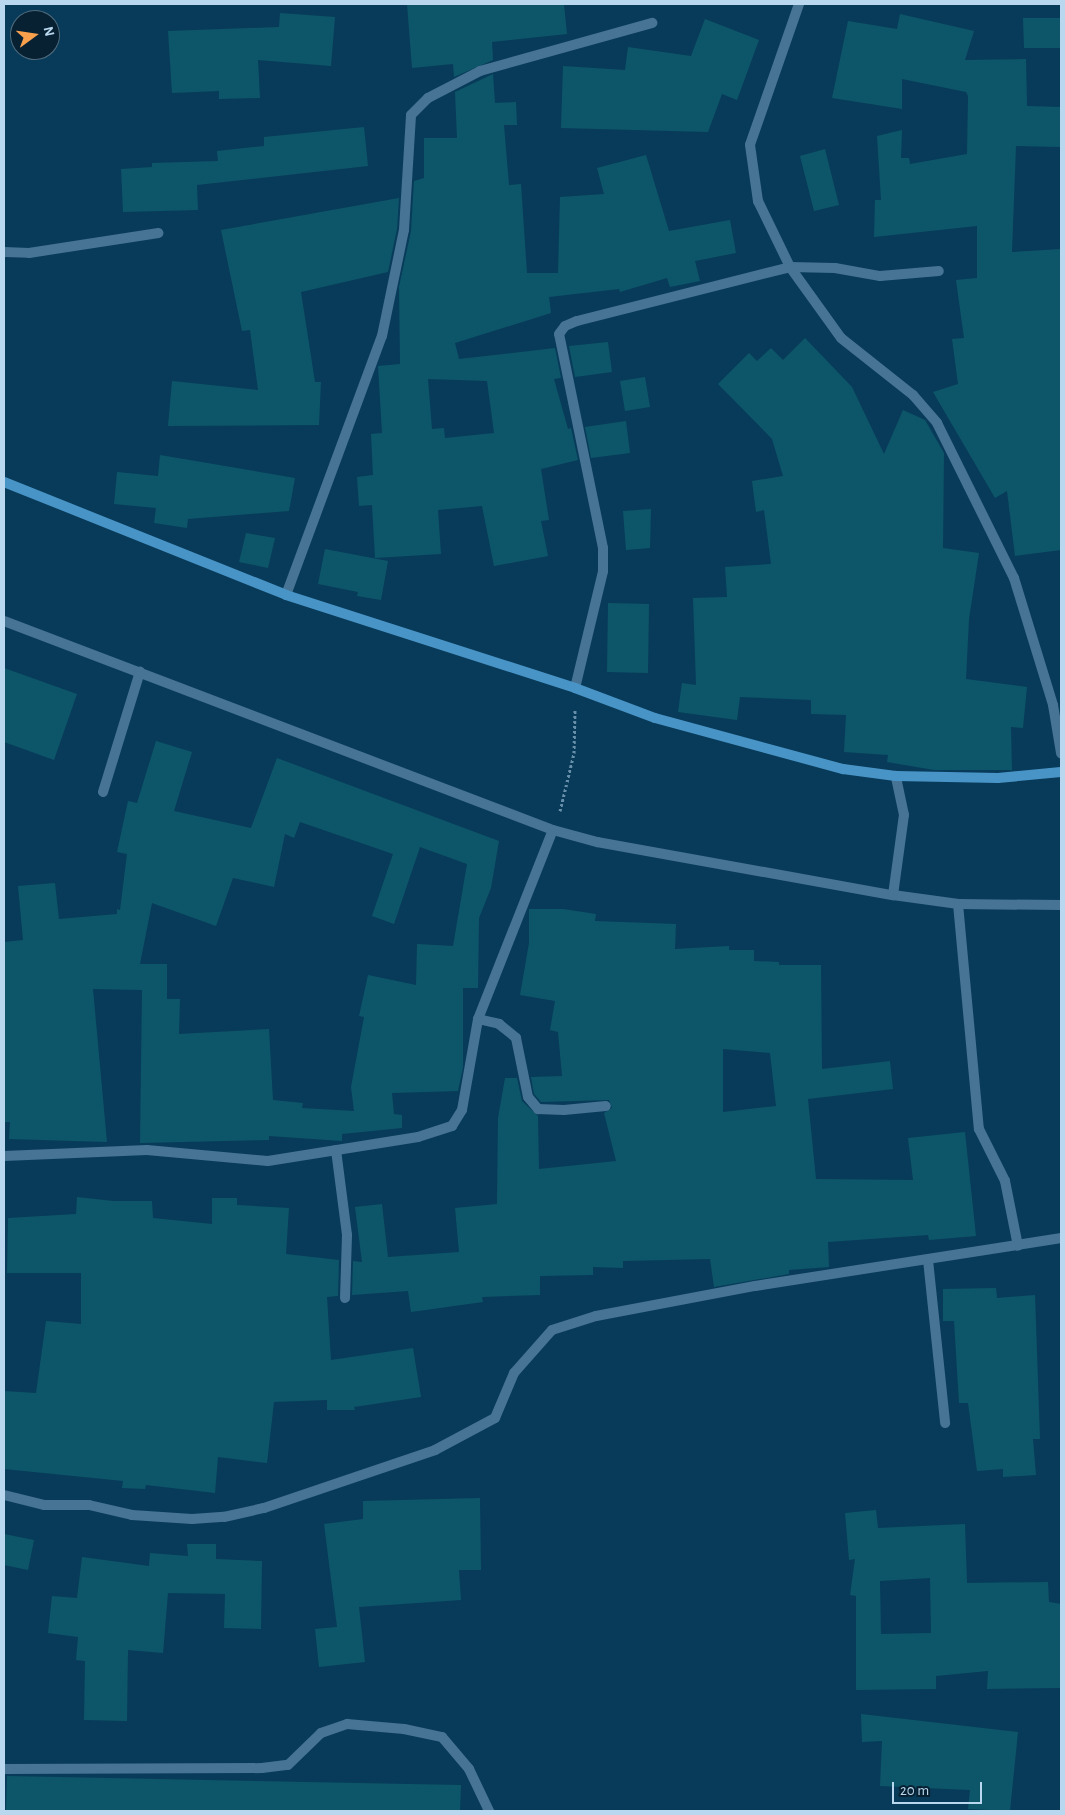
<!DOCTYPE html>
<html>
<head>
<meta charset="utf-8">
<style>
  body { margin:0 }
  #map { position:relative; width:1065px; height:1815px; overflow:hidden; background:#083b59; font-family:"Alegreya Sans",sans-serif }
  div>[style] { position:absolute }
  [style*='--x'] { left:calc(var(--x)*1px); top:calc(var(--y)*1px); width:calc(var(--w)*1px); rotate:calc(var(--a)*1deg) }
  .building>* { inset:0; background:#0d5669 }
  .path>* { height:3px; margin-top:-1.5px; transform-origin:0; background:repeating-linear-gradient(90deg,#678fa9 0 2.5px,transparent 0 5px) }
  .lane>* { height:10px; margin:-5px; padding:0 5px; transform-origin:5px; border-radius:5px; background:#477494 }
  .street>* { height:10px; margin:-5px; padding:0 5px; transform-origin:5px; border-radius:5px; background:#477494 }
  .secondary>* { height:10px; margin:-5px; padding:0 5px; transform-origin:5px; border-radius:5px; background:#4994c7 }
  span { translate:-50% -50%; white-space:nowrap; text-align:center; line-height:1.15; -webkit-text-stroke:4px #072132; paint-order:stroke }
  .frame { position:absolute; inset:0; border:5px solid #b9d7ee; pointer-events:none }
  .north { position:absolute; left:10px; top:10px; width:50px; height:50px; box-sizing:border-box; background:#072132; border:1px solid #4e6a7d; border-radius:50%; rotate:76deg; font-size:14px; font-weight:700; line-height:20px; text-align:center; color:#b9d7ee }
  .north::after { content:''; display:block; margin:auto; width:18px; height:22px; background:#f9a04c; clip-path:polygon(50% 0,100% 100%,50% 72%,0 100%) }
  .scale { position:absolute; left:892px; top:1782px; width:90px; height:22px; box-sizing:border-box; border:2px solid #b9d7ee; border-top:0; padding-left:6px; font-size:15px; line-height:18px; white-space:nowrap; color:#b9d7ee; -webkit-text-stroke:4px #072132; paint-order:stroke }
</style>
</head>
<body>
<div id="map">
  <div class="building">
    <div style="clip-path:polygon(407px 4px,564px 4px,567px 34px,492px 42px,493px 60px,454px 77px,453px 64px,412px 68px)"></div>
    <div style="clip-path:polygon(280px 13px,335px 17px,331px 66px,258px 60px,260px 98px,219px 99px,219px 91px,172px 93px,168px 31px,279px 27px)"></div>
    <div style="clip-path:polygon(900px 14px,974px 31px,965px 60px,1026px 59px,1027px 106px,1061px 107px,1061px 147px,1016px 146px,1012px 252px,1061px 249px,1061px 550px,1015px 556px,1007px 491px,995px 498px,933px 392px,958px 384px,952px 339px,964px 338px,956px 280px,977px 278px,977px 226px,874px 237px,875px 200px,881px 200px,877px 136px,902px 130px,901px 158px,909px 158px,910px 164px,967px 154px,968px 96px,966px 92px,902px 79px,902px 109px,832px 98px,848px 21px,897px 29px)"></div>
    <div style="clip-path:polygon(1023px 18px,1061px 18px,1061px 48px,1024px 48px)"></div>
    <div style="clip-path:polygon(705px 19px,759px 40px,737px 100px,722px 94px,708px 132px,561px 128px,563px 66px,625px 70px,628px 47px,691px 56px)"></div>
    <div style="clip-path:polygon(evenodd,493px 74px,495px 103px,516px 102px,517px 125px,504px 125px,509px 185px,521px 184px,527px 273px,558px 273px,560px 197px,604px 194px,597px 168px,646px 155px,669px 231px,730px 220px,736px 253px,695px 261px,700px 281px,670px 287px,667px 278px,620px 292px,619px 289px,549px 297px,551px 313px,455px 343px,459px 359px,555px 348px,561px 378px,554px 379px,568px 429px,571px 428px,578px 460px,541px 469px,549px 520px,541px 521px,548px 556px,494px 566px,482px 506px,438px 510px,441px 554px,375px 558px,372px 505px,359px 506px,357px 477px,373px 475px,371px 434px,382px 433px,378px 366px,400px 364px,399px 287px,411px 231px,414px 181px,424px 178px,424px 138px,457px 138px,455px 92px,493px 74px,428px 379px,487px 381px,494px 433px,445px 438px,444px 428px,432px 429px,428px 379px)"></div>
    <div style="clip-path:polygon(364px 127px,368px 166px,197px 185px,198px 210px,123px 212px,121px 169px,152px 167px,152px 163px,218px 161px,217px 151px,264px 146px,264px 137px)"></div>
    <div style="clip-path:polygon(825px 149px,839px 205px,814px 211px,800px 156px)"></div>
    <div style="clip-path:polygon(399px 198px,397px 229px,388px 272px,301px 292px,315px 382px,321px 382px,319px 425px,168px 426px,172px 381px,258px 390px,250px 330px,242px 331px,221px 230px)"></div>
    <div style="clip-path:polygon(805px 338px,852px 387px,884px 454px,903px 410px,925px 420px,944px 453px,943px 548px,979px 553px,969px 619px,966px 679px,1027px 687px,1023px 728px,1011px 727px,1012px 770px,934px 770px,887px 762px,888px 755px,844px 752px,846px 715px,811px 714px,811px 700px,740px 697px,737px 720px,678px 712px,682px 683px,696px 685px,693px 598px,727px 597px,725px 567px,771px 564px,764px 510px,756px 512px,752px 481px,783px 476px,772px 439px,718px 384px,749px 353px,757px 361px,771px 348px,783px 360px)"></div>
    <div style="clip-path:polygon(608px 342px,612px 372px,575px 377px,569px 346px)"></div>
    <div style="clip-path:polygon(645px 377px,650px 407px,625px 411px,620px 381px)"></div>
    <div style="clip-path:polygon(626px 421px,630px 453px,591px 458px,585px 427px)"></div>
    <div style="clip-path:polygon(160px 455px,295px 478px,289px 511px,188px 519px,187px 528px,154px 523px,156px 508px,114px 504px,117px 472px,158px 476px)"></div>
    <div style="clip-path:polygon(651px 509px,650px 548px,626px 550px,623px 511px)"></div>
    <div style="clip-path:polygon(246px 533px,275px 538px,268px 568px,239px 562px)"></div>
    <div style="clip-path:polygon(325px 549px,388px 561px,381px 600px,357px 596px,358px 592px,318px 584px)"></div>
    <div style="clip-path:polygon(608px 603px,649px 604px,648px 673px,607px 672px)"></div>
    <div style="clip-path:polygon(4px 668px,77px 694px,54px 760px,4px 742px)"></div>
    <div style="clip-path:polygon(evenodd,156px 741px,192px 752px,174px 811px,251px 828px,277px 758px,499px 841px,491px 888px,479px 918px,478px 988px,463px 988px,463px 1067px,458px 1091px,392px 1093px,394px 1114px,402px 1115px,402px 1128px,342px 1134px,342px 1141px,269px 1136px,269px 1140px,140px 1143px,142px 990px,93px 989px,107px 1142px,9px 1139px,10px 1122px,4px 1122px,4px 942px,23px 940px,18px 886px,55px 883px,59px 919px,117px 914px,117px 909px,120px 910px,127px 854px,117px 852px,128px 801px,137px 803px,156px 741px,300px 822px,393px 854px,372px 916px,394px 924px,420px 847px,467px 864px,453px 946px,417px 944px,416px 985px,368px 975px,359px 1016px,364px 1017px,351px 1087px,354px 1111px,302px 1108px,303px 1103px,273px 1100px,269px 1029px,179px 1034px,180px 999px,167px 999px,167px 964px,140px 964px,152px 903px,216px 926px,233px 878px,274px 887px,285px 834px,294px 838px,300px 822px)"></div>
    <div style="clip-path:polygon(evenodd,529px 909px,563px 909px,596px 914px,595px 921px,676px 924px,675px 949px,729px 946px,729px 950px,754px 950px,754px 961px,779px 962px,779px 965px,821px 965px,822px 1069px,890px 1061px,893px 1089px,808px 1099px,816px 1179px,913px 1180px,908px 1138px,965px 1132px,976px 1236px,929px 1240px,928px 1235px,828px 1242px,829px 1267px,789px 1270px,789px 1274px,714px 1287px,710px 1259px,623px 1261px,623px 1268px,593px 1267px,593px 1275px,540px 1276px,540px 1295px,482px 1297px,483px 1302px,411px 1312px,408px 1291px,352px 1295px,353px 1261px,362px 1262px,355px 1207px,382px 1204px,388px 1257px,459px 1252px,455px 1208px,497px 1204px,498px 1118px,505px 1078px,517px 1078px,522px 1101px,538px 1116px,539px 1169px,616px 1161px,604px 1113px,612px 1108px,609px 1100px,541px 1102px,534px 1094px,531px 1077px,562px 1076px,558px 1032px,550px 1030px,555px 1001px,520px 995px,529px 943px,529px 909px,723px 1049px,770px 1053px,776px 1106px,723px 1112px,723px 1049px)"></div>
    <div style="clip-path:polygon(77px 1197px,113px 1201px,152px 1201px,153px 1218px,212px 1224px,212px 1198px,237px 1198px,237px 1205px,289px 1208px,286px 1254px,339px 1260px,338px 1296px,327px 1297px,331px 1360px,413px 1348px,421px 1397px,354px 1407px,355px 1410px,327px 1410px,327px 1400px,274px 1402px,267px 1463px,218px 1457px,215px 1493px,146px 1485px,145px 1489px,122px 1488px,123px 1481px,4px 1469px,4px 1391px,36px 1393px,46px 1321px,81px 1324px,81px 1273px,7px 1273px,8px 1218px,76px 1214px)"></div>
    <div style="clip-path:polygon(996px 1288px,997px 1298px,1035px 1295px,1040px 1439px,1033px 1439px,1036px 1475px,1003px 1477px,1003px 1469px,977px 1471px,968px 1403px,959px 1403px,954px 1321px,943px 1321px,943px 1289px)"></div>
    <div style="clip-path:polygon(480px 1498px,481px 1570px,459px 1570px,461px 1600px,359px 1607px,365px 1662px,319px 1667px,315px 1629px,337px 1627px,324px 1524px,363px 1519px,363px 1501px)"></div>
    <div style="clip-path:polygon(evenodd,876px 1510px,878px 1528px,965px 1524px,967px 1583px,1048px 1582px,1049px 1602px,1061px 1604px,1061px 1688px,987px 1689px,988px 1671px,936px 1676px,936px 1689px,856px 1690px,856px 1596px,850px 1595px,855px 1559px,849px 1560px,845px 1513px,876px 1510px,930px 1578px,931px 1633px,881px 1634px,880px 1581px,930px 1578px)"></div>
    <div style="clip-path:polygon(4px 1534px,34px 1540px,28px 1570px,4px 1565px)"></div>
    <div style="clip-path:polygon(187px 1544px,216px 1544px,216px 1559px,262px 1561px,261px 1629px,224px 1628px,225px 1594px,168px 1593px,163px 1653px,128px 1650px,127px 1721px,84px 1720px,85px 1661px,76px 1660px,78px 1637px,48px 1633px,52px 1596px,77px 1598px,82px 1557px,149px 1566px,150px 1553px,188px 1556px)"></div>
    <div style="clip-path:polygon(861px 1714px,1018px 1732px,1010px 1811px,968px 1809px,970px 1790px,880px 1786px,882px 1741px,862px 1742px)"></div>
    <div style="clip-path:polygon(7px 1776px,461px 1785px,460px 1811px,6px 1811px)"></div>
  </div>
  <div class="path">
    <div style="--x:560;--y:811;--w:60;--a:-76.4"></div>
    <div style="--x:574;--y:753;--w:44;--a:-88.7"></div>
  </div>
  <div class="lane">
    <div style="--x:4;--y:1769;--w:258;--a:-0.2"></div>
    <div style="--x:262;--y:1768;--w:26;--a:-7"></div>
    <div style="--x:288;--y:1765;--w:46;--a:-44.1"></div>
    <div style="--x:321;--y:1733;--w:28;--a:-19"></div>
    <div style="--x:347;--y:1724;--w:57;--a:5"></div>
    <div style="--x:404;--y:1729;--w:39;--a:12"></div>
    <div style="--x:442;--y:1737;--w:42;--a:49.8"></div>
    <div style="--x:469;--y:1769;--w:47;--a:64.5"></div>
  </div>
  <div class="street">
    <div style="--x:799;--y:4;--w:149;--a:109.2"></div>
    <div style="--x:750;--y:145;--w:57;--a:81.9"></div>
    <div style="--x:758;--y:201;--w:73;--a:64.1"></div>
    <div style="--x:790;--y:267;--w:45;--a:1.3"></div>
    <div style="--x:835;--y:268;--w:46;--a:10.1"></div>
    <div style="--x:880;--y:276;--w:59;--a:-4.8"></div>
    <div style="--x:4;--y:252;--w:25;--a:2"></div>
    <div style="--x:29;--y:253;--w:131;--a:-8.8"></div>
    <div style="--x:286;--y:595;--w:276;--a:-69.7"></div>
    <div style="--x:382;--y:336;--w:108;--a:-78.3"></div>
    <div style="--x:404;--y:230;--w:115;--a:-86.5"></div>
    <div style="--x:411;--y:115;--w:24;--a:-45"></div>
    <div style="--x:428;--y:98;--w:59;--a:-27.4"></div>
    <div style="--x:480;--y:71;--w:179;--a:-15.6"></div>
    <div style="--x:4;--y:621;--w:587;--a:20.84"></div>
    <div style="--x:553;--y:830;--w:46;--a:15.3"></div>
    <div style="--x:597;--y:842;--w:301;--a:10.2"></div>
    <div style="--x:893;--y:895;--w:66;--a:7.9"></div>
    <div style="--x:958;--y:904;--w:103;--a:0.6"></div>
    <div style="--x:575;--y:688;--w:120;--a:-76.5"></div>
    <div style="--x:603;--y:571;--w:23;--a:-90"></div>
    <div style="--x:603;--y:548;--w:218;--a:-101.6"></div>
    <div style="--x:559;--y:334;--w:10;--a:-53"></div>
    <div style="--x:565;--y:326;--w:13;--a:-23"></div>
    <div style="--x:577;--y:321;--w:220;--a:-14.2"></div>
    <div style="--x:790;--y:267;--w:87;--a:54.3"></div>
    <div style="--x:841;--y:338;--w:92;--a:38.4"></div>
    <div style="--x:913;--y:395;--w:37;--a:49"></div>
    <div style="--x:937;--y:423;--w:173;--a:63.6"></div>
    <div style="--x:1014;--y:578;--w:133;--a:72.9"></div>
    <div style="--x:1053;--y:705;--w:49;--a:80.5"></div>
    <div style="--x:103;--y:792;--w:126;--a:-72.9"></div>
    <div style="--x:893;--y:895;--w:81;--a:-82.2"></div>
    <div style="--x:904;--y:815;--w:40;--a:-102"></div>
    <div style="--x:958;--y:904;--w:226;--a:84.7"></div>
    <div style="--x:979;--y:1129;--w:58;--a:63.4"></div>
    <div style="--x:1005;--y:1181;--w:66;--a:78.7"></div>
    <div style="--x:478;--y:1019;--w:22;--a:13"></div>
    <div style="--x:499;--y:1024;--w:22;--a:39"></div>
    <div style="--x:516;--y:1038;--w:60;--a:78.5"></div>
    <div style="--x:528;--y:1097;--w:16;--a:50"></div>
    <div style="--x:538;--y:1109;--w:26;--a:2"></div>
    <div style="--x:564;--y:1110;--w:42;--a:-5.4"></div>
    <div style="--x:336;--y:1150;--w:86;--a:82.6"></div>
    <div style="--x:347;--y:1235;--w:63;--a:91.8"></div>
    <div style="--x:4;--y:1156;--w:143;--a:-2.4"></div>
    <div style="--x:147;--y:1150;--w:121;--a:5.2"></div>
    <div style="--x:268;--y:1161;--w:152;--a:-9.1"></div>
    <div style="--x:418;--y:1137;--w:36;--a:-18"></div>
    <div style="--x:452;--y:1126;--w:19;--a:-58"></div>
    <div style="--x:462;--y:1110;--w:92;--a:-80"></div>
    <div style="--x:478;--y:1019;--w:203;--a:-68.4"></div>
    <div style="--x:928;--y:1260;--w:164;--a:84"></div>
    <div style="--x:4;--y:1495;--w:41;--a:14"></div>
    <div style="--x:44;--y:1505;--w:45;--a:0"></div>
    <div style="--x:89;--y:1505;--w:44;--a:13.1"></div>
    <div style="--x:132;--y:1515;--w:60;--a:3.8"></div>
    <div style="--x:192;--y:1519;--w:32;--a:-4"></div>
    <div style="--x:224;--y:1517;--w:41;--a:-12.7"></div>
    <div style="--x:264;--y:1508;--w:181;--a:-18.7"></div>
    <div style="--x:435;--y:1450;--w:68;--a:-28.1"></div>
    <div style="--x:495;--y:1418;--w:49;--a:-67.1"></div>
    <div style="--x:514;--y:1373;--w:57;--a:-48.5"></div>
    <div style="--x:552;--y:1330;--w:46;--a:-17.7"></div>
    <div style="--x:596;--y:1316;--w:162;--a:-10.7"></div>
    <div style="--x:755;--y:1286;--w:310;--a:-8.9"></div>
  </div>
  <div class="secondary">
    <div style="--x:4;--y:482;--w:304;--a:21.8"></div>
    <div style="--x:286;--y:595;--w:304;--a:17.8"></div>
    <div style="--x:575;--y:688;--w:85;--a:20.6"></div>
    <div style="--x:655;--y:718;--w:195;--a:15.2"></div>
    <div style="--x:843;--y:769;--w:53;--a:7.5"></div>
    <div style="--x:896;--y:776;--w:102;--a:1.1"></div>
    <div style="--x:998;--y:778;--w:63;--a:-5.4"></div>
  </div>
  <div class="frame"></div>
  <div class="north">N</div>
  <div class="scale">20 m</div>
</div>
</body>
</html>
